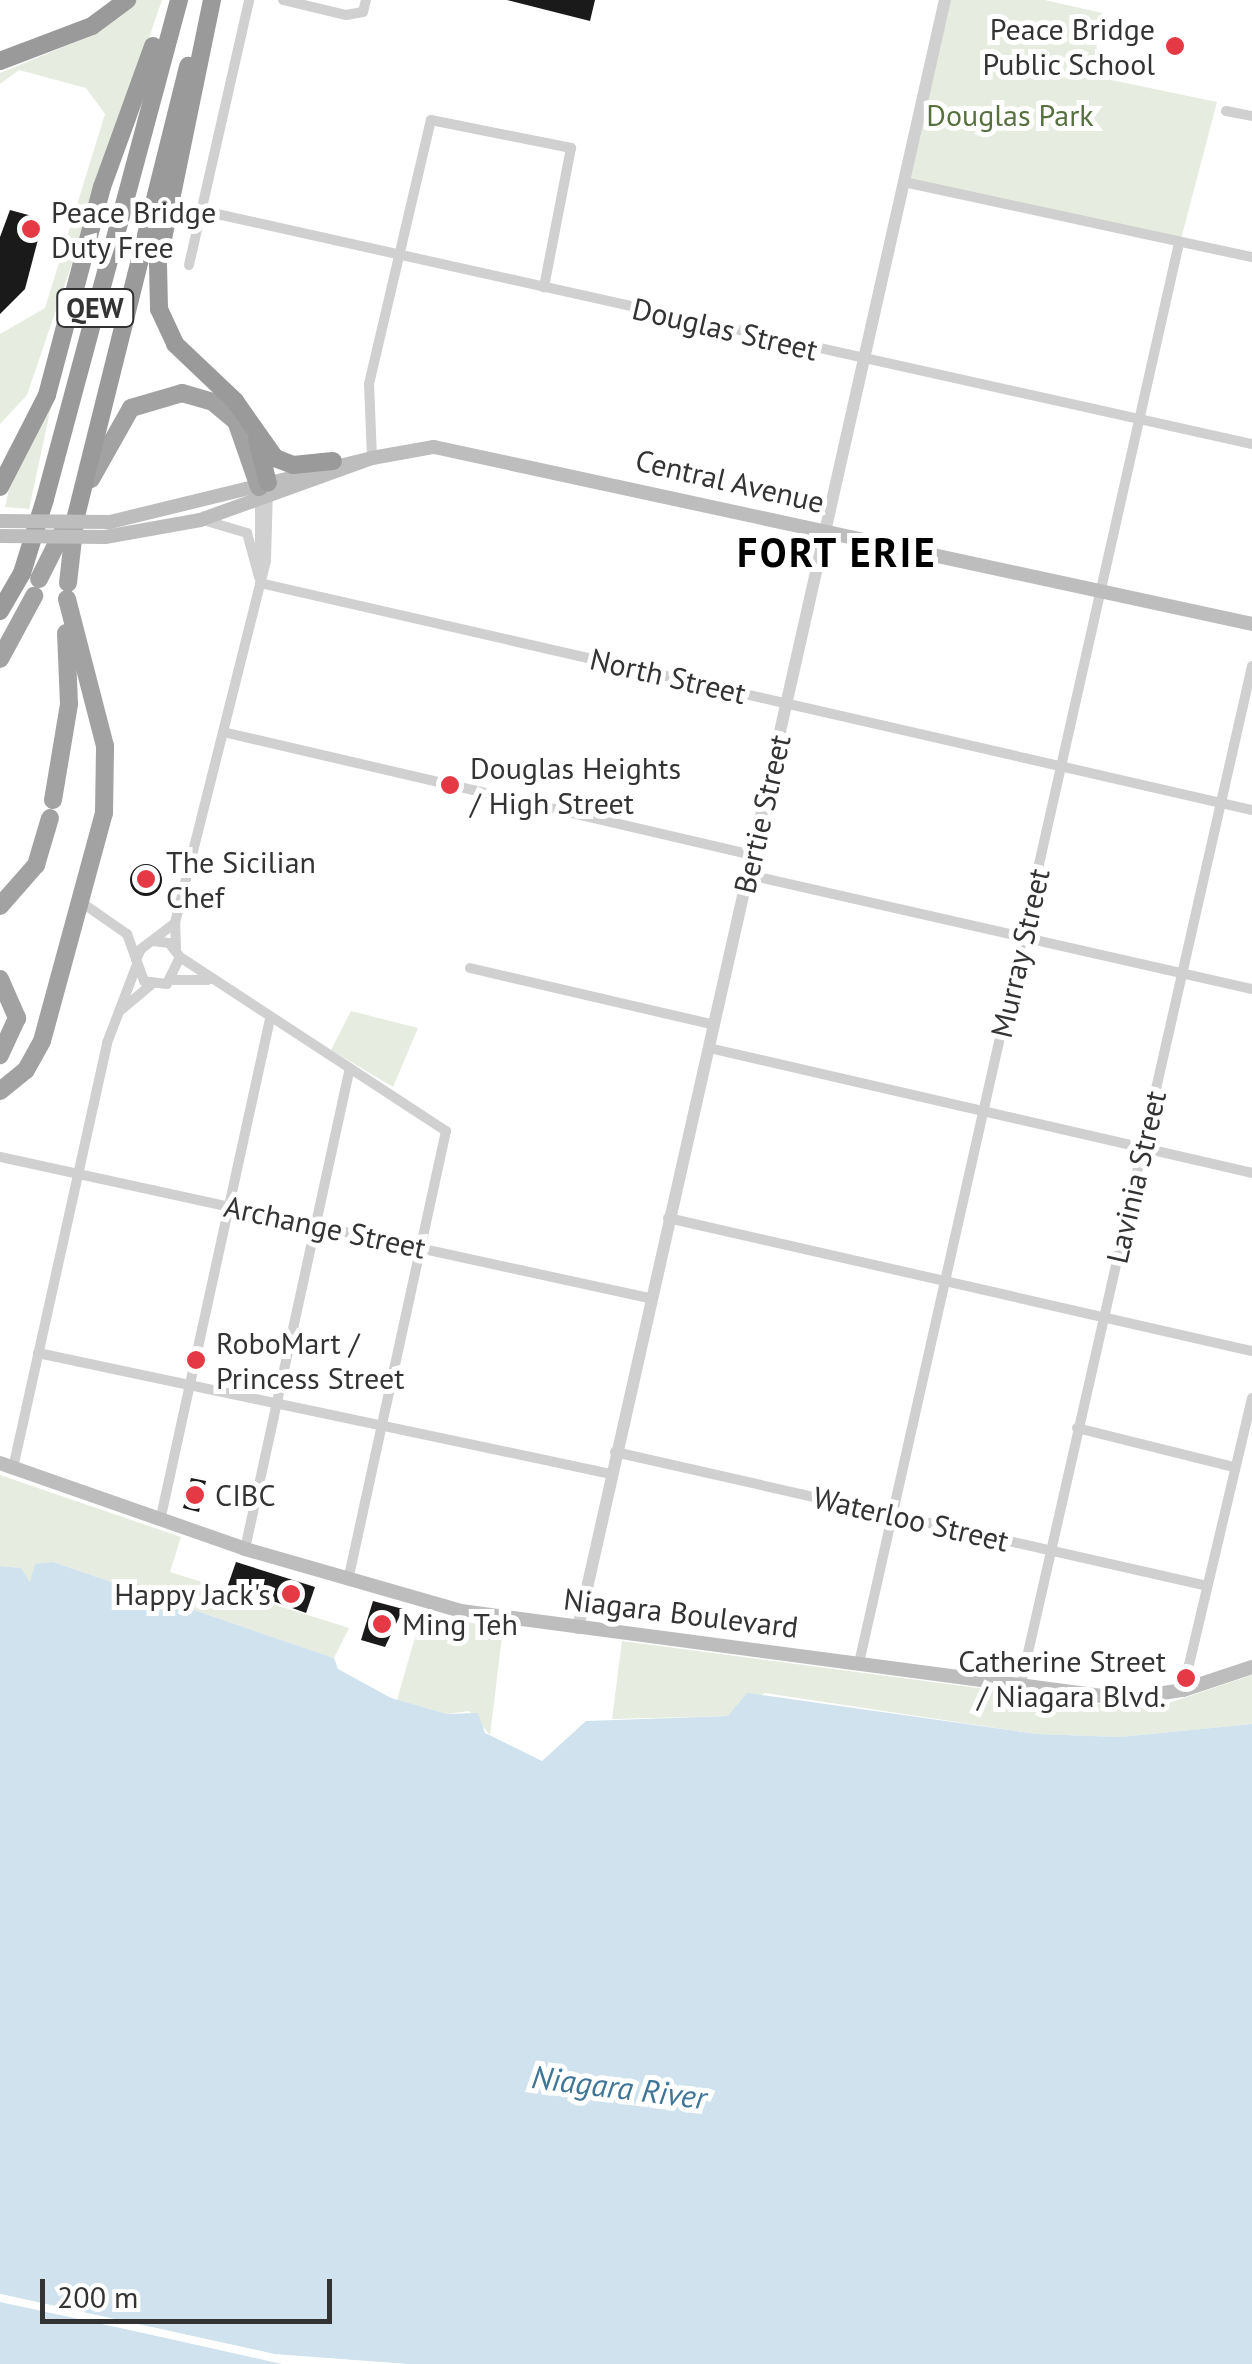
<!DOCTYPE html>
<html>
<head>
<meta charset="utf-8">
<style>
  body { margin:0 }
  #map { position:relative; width:1252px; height:2364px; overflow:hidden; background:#fff; font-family:"PT Sans",sans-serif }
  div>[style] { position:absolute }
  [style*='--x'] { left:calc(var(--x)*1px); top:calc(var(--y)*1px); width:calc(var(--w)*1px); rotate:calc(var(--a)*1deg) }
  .green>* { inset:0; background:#e6ecdf }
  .water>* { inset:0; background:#cfe2ee }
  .pier>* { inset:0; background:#fff }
  .building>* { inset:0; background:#1a1a1a }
  .round { border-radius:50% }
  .minor>* { height:10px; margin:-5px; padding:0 5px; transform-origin:5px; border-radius:5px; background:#d0d0d0 }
  .tertiary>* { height:12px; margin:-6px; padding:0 6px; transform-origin:6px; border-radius:6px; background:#d0d0d0 }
  .secondary>* { height:14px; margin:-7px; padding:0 7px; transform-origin:7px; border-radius:7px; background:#bdbdbd }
  .trunk>* { height:18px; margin:-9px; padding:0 9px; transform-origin:9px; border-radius:9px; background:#a2a2a2 }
  .motorway>* { height:18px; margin:-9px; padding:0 9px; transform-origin:9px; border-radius:9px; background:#9a9a9a }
  .secondary-bridge>* { height:14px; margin:-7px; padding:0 7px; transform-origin:7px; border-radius:7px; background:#bdbdbd }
  .dots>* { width:28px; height:28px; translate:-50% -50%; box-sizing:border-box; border:5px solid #fff; border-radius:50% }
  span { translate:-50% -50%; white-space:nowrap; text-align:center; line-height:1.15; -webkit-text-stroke:10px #fff; paint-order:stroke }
  .shield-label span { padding:2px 8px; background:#fff; border:2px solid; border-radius:8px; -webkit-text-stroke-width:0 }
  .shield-label { font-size:28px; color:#333; font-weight:700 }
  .poi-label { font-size:30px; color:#333 }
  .right { translate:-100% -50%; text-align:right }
  .left { translate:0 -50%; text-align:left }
  .park-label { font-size:30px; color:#56703f }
  .street-label { font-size:30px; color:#333 }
  .water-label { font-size:32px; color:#3f7597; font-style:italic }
  .district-label { font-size:40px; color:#000; font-weight:700; letter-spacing:2.5px }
  .scale { position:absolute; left:40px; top:2279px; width:292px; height:45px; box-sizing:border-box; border:5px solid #333; border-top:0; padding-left:12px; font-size:30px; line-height:35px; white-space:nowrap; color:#333; -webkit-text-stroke:8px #fff; paint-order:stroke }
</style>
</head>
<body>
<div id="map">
  <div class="green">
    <div style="clip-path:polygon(137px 0,162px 0,27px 395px,0 424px,0 334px,45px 308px,105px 114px,86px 88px,19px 70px,0 84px,0 73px,85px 38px)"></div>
    <div style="clip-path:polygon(946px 0,1045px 0,1102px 13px,1092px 76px,1217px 102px,1180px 243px,904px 182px)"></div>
    <div style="clip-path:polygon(54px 393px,29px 509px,5px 507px,10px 485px)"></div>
    <div style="clip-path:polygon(351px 1011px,418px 1028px,393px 1087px,331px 1050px)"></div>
    <div style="clip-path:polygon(0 1475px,181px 1537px,170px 1572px,349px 1628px,334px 1658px,53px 1562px,30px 1582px,21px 1568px,0 1566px)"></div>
    <div style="clip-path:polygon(422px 1613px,503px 1629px,490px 1735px,469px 1711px,447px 1714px,397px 1700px)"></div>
    <div style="clip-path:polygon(622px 1641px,1114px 1706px,1160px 1706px,1252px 1675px,1252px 1724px,1120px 1737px,1037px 1734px,765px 1693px,728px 1716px,612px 1719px)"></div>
  </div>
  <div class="water">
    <div style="clip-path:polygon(53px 1562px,334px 1658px,338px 1669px,391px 1698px,447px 1714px,478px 1713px,485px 1733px,542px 1761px,586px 1721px,728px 1716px,747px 1693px,1037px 1734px,1120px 1737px,1252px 1724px,1252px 2364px,409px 2364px,274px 2354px,0 2294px,0 1566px,21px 1568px,30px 1582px,35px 1564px)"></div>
    <div style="clip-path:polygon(0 2302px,15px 2304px,282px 2364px,0 2364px)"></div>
  </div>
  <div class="pier">
    <div style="clip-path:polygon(0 2294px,274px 2354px,273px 2361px,0 2302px)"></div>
  </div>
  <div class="building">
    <div style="clip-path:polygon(507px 0,595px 0,590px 21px)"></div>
    <div style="clip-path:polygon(10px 210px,32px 216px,40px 232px,25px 289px,0 314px,0 237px)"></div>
    <div class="round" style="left:130px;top:864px;width:32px;height:32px"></div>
    <div style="clip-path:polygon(191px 1478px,206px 1481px,199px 1512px,183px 1508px)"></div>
    <div style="clip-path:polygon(236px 1562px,315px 1587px,306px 1613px,228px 1585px)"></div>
    <div style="clip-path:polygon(373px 1601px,403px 1609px,385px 1647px,361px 1640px)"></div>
  </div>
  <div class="minor">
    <div style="--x:283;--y:0;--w:65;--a:13.4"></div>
    <div style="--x:346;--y:15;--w:17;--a:-10"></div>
    <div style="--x:363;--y:12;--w:12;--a:-76"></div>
    <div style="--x:1226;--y:111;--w:26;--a:11"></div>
    <div style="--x:904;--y:182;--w:356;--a:12.2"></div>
    <div style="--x:199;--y:210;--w:1079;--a:12.53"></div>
    <div style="--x:189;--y:265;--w:272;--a:-77.2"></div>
    <div style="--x:372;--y:458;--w:74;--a:-92.3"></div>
    <div style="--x:369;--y:384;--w:271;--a:-76.8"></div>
    <div style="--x:431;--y:120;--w:143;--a:11.3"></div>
    <div style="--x:571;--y:148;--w:142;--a:101"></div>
    <div style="--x:260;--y:493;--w:68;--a:90"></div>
    <div style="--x:203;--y:520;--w:46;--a:16.5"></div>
    <div style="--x:247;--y:533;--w:46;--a:74.7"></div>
    <div style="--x:260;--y:583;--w:1018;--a:12.89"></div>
    <div style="--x:223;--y:732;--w:544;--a:13.07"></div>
    <div style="--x:749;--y:875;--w:516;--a:12.77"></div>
    <div style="--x:78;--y:900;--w:60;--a:34.8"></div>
    <div style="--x:127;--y:934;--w:27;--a:70"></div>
    <div style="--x:153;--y:941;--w:16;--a:7"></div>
    <div style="--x:169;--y:943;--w:18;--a:52"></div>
    <div style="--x:180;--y:957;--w:30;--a:116"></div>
    <div style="--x:167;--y:984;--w:23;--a:-173"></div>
    <div style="--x:144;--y:981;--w:23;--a:-110"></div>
    <div style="--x:136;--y:959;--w:11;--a:-63"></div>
    <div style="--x:141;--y:949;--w:43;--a:-37.4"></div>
    <div style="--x:176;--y:948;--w:25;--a:-92"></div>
    <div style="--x:175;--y:923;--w:374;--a:-75.9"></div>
    <div style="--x:266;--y:560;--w:71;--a:-88.4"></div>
    <div style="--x:180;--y:957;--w:318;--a:33.2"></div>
    <div style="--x:446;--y:1131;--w:460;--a:102.3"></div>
    <div style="--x:470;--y:968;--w:251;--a:13.1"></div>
    <div style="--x:174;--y:980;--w:34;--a:0"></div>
    <div style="--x:121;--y:1010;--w:39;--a:-40"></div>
    <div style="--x:709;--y:1048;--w:557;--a:12.96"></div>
    <div style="--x:0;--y:1157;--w:664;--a:12.26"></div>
    <div style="--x:668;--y:1218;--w:599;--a:12.83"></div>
    <div style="--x:38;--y:1353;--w:586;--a:11.92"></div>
    <div style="--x:1077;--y:1428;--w:162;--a:14"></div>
    <div style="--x:615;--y:1452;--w:607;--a:12.75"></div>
    <div style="--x:13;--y:1468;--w:435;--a:-77.5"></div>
    <div style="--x:107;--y:1043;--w:81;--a:-69.1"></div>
    <div style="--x:160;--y:1521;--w:514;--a:-77.64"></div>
    <div style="--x:245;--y:1549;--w:492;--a:-77.7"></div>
    <div style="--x:859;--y:1663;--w:1456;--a:-77.3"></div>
    <div style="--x:1020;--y:1688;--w:1048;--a:-77.21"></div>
    <div style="--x:1183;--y:1690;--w:300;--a:-76.7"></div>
  </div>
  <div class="tertiary">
    <div style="--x:578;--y:1628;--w:1669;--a:-77.3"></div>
  </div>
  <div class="secondary">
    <div style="--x:110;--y:522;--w:270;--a:-13.7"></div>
    <div style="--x:105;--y:537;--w:97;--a:-10.1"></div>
    <div style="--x:200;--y:520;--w:183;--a:-19.8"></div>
    <div style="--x:372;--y:458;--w:63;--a:-10.1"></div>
    <div style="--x:434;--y:447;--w:837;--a:12.21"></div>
    <div style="--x:0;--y:1463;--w:260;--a:19.3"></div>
    <div style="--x:245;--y:1549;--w:225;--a:16"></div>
    <div style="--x:461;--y:1611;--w:669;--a:7.56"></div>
    <div style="--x:1124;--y:1699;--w:60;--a:-8.7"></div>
    <div style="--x:1183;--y:1690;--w:73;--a:-18.4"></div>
  </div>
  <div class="trunk">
    <div style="--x:91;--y:479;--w:81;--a:-60.6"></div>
    <div style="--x:131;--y:408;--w:53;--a:-16.4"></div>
    <div style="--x:182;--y:393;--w:32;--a:16"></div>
    <div style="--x:213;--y:402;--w:30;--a:40"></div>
    <div style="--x:236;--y:421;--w:70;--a:70.8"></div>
    <div style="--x:39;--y:579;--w:51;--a:-63.4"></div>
    <div style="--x:68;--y:583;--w:61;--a:-83.5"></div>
    <div style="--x:0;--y:659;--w:72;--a:-61.6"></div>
    <div style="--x:53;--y:800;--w:97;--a:-80.5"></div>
    <div style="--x:69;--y:704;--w:71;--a:-92.4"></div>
    <div style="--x:0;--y:906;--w:55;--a:-48.7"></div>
    <div style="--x:36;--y:865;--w:49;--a:-73.4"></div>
    <div style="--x:0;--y:979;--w:43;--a:66.4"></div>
    <div style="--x:17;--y:1018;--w:41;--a:114.7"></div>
    <div style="--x:0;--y:1091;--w:33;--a:-39"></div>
    <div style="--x:26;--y:1070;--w:33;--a:-61"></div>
    <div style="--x:42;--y:1041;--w:236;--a:-74.8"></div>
    <div style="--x:104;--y:813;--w:67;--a:-89.1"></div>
    <div style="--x:105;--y:746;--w:152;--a:-104.5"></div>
  </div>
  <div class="motorway">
    <div style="--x:212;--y:0;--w:269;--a:101.6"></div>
    <div style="--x:158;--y:264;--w:45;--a:88.7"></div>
    <div style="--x:159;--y:309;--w:38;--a:65"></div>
    <div style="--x:175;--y:344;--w:83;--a:43.5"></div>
    <div style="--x:235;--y:401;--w:70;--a:54.9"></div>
    <div style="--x:275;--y:458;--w:19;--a:21"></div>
    <div style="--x:293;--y:465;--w:40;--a:-5.7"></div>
    <div style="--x:0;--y:61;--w:98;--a:-20.8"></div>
    <div style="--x:92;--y:26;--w:44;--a:-36.6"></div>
    <div style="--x:257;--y:440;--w:44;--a:75.7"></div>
    <div style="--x:0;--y:487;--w:103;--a:-62.9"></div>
    <div style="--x:47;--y:395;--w:215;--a:-75.2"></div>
    <div style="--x:102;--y:187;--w:150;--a:-70.1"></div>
    <div style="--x:76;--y:516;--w:464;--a:-76"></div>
    <div style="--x:0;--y:611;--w:44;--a:-59.9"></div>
    <div style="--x:22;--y:573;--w:77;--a:-72.7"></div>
    <div style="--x:45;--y:499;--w:517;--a:-74.97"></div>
  </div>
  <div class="secondary-bridge">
    <div style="--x:0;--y:521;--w:110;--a:0.5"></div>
    <div style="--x:0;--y:536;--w:105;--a:0.5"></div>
  </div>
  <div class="dots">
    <div style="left:1175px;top:46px;background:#e63946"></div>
    <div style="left:31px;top:229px;background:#e63946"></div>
    <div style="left:450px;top:785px;background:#e63946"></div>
    <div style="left:146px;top:879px;background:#e63946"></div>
    <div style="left:196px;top:1360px;background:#e63946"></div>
    <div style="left:195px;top:1495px;background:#e63946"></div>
    <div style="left:291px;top:1594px;background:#e63946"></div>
    <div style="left:382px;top:1624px;background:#e63946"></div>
    <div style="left:1186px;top:1678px;background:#e63946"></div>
  </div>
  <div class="shield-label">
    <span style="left:95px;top:308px">QEW</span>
  </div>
  <div class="poi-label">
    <span class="right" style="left:1155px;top:46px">Peace Bridge<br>Public School</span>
    <span class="left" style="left:51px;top:229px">Peace Bridge<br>Duty Free</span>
    <span class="left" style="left:470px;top:785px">Douglas Heights<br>/ High Street</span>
    <span class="left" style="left:166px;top:879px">The Sicilian<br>Chef</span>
    <span class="left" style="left:216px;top:1360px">RoboMart /<br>Princess Street</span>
    <span class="left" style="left:215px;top:1495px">CIBC</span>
    <span class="right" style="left:271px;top:1594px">Happy Jack's</span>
    <span class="left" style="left:402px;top:1624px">Ming Teh</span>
    <span class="right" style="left:1166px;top:1678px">Catherine Street<br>/ Niagara Blvd.</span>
  </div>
  <div class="park-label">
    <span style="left:1010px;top:115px">Douglas Park</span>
  </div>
  <div class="street-label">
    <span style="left:725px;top:329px;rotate:13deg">Douglas Street</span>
    <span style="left:730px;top:481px;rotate:13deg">Central Avenue</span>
    <span style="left:668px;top:676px;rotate:13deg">North Street</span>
    <span style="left:762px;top:814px;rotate:-77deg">Bertie Street</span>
    <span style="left:1020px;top:953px;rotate:-77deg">Murray Street</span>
    <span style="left:1136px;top:1177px;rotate:-77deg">Lavinia Street</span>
    <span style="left:325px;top:1227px;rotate:12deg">Archange Street</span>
    <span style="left:911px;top:1519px;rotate:13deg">Waterloo Street</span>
    <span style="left:681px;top:1613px;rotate:7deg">Niagara Boulevard</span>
  </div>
  <div class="water-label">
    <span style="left:619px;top:2087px;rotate:7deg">Niagara River</span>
  </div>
  <div class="district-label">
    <span style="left:837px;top:552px">FORT ERIE</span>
  </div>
  <div class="scale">200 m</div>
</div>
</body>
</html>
